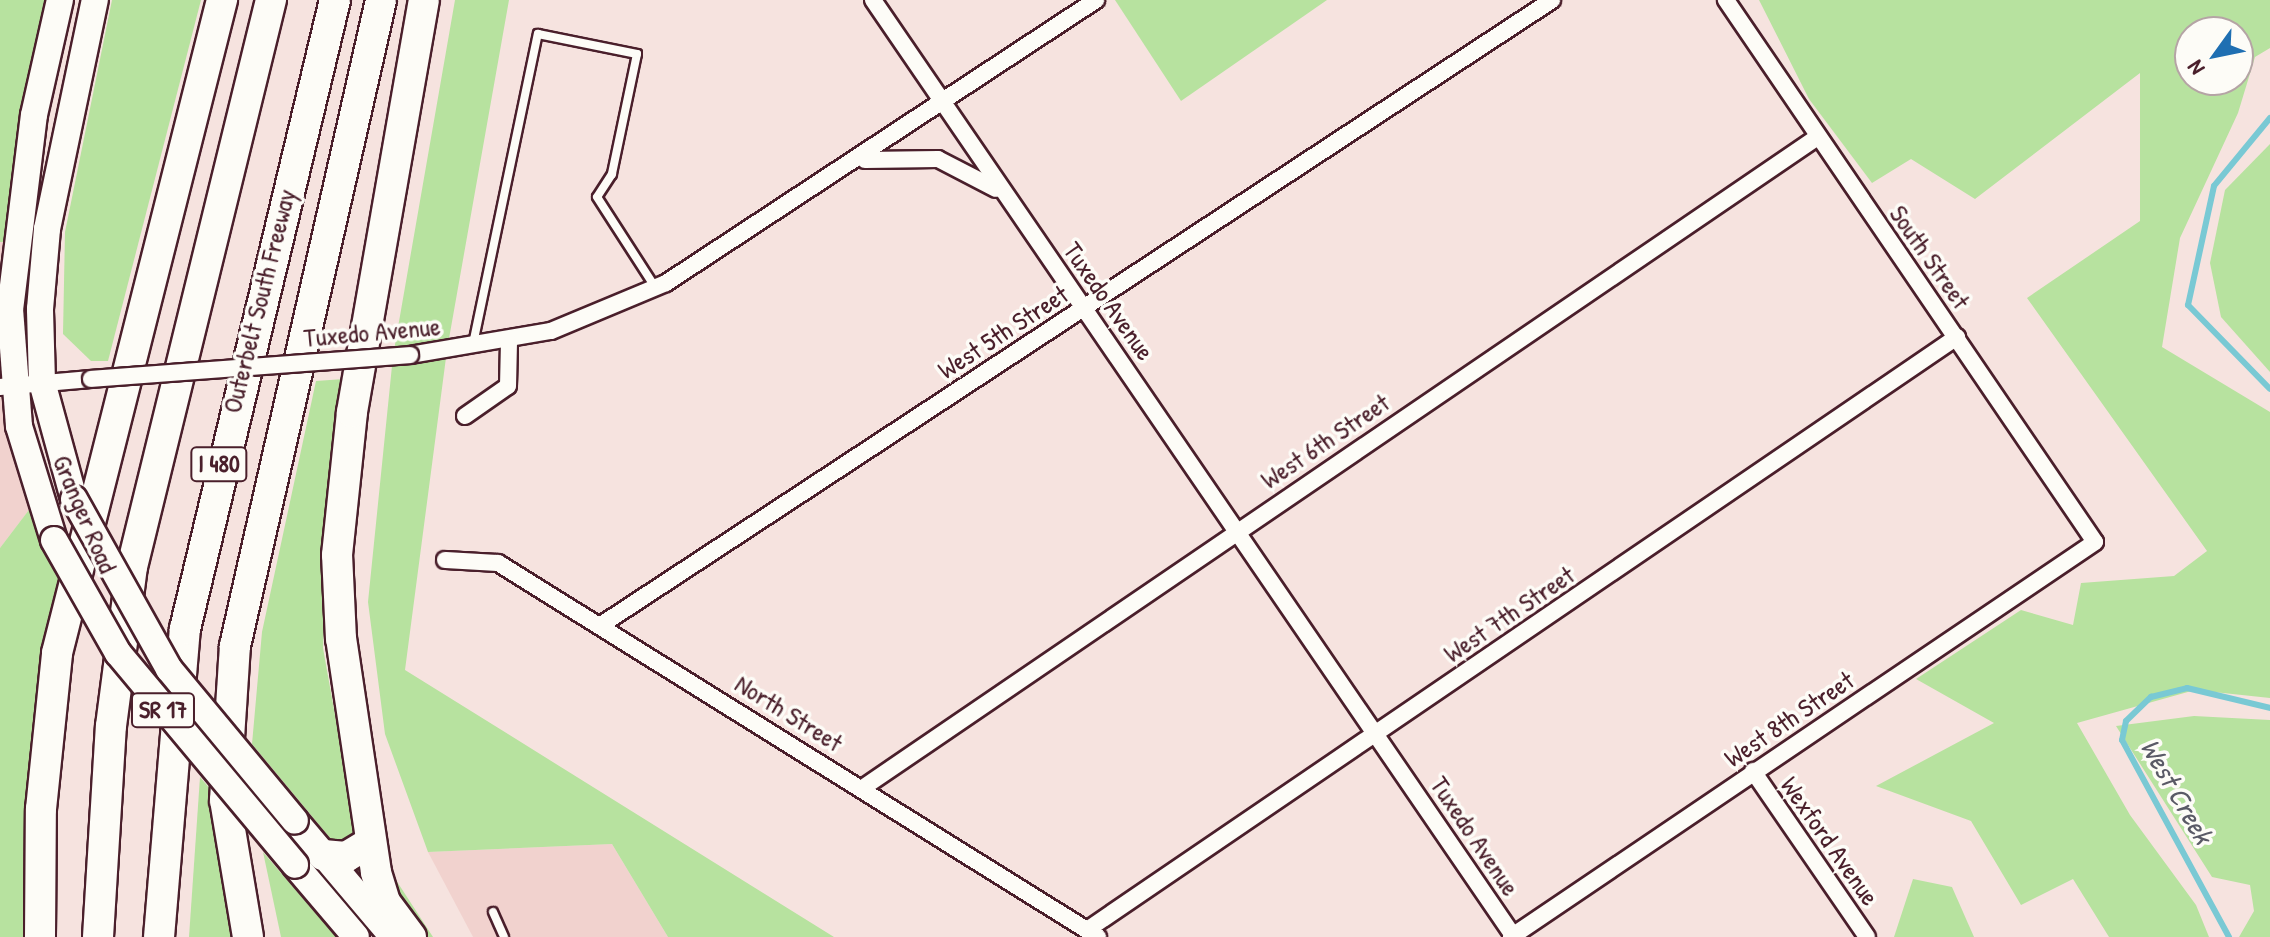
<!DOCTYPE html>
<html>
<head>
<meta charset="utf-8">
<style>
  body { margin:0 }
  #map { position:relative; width:2270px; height:937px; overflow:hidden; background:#f6e3df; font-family:"Patrick Hand",sans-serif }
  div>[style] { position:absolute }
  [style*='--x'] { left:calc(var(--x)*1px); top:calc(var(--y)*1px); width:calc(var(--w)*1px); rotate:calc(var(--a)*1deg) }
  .built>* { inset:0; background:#f1d2ce }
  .green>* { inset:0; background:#b7e29f }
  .stream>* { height:6px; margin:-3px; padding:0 3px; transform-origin:3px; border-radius:3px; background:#79c9d4 }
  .roads { filter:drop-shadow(2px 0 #4a1f2b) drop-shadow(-2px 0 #4a1f2b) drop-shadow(0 2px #4a1f2b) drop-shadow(0 -2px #4a1f2b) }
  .service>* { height:8px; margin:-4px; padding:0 4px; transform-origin:4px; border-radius:4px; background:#fdfcf7 }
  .minor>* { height:16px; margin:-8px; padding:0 8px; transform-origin:8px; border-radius:8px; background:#fdfcf7 }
  .primary>* { height:26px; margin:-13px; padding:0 13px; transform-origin:13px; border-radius:13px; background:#fdfcf7 }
  .motorway>* { height:30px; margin:-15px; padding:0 15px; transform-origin:15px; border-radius:15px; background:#fdfcf7 }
  .bridges { filter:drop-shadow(2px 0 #4a1f2b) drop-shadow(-2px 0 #4a1f2b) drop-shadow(0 2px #4a1f2b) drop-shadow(0 -2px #4a1f2b) }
  .minor-bridge>* { height:16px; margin:-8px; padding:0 8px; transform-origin:8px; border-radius:8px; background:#fdfcf7 }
  .primary-bridge>* { height:26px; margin:-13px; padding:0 13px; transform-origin:13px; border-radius:13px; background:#fdfcf7 }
  span { translate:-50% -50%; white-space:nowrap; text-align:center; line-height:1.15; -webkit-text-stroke:7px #fdfcf7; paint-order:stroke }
  .shield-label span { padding:2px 6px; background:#fdfcf7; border:2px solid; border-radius:6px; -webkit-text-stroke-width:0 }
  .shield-label { font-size:24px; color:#4a1f2b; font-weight:700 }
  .street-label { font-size:26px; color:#4a1f2b }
  .water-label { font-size:28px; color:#5a5a66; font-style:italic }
  .north { position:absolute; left:2174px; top:16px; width:80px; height:80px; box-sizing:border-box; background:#fdfcf7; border:2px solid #b5a4a5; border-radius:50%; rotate:237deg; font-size:22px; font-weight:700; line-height:32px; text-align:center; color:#4a1f2b }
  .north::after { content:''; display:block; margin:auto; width:28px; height:36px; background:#1f6fb2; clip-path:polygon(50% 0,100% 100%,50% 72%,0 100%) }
</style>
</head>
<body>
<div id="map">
  <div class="built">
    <div style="clip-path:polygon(0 242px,15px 242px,38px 498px,0 548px)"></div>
    <div style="clip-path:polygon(612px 844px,668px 937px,473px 937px,428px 852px)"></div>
  </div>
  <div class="green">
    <div style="clip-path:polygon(0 0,60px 0,15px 242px,0 242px)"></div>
    <div style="clip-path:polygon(112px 0,201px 0,108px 361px,91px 361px,63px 334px,65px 232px)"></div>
    <div style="clip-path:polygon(455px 0,509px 0,447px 350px,405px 670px,834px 937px,668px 937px,612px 844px,428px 852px,385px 734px,368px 602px,393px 356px)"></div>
    <div style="clip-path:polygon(1115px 0,1327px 0,1181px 101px)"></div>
    <div style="clip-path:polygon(evenodd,1759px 0,2270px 0,2270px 48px,2255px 57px,2238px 113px,2180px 238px,2162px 347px,2270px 412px,2270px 698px,2195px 690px,2077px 723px,2130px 815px,2196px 905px,2209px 937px,2109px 937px,2073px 879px,2021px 905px,1971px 821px,1876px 786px,1994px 723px,1916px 679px,2021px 610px,2073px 625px,2081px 583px,2174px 576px,2207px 551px,2027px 298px,2140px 221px,2140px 73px,1975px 199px,1911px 159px,1872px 183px,1809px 99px,1759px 0,2190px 32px,2238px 32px,2238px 80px,2190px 80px,2190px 32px)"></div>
    <div style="clip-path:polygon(2270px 144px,2270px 372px,2221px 317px,2210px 263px,2225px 190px)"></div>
    <div style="clip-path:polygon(344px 379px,330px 458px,323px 648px,340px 743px,360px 797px,394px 877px,433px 937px,412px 937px,252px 744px,262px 632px,316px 381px)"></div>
    <div style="clip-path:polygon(38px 498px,64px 564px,40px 937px,0 937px,0 548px)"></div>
    <div style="clip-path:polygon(2194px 716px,2270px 720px,2270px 937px,2239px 937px,2254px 911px,2250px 885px,2212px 877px,2116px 726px)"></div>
    <div style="clip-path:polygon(200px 777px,217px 797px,238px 937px,189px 937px)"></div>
    <div style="clip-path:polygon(263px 852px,336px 937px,281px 937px)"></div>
    <div style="clip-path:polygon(1913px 879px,1952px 887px,1974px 937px,1894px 937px)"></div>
  </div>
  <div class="stream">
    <div style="--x:2270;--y:118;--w:88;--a:129.5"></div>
    <div style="--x:2214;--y:186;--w:122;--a:102.3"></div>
    <div style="--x:2188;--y:305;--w:117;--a:45.7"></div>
    <div style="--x:2229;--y:937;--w:224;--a:-118.5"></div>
    <div style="--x:2122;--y:740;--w:19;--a:-78"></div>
    <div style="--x:2126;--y:721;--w:35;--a:-44"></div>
    <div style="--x:2151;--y:697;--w:37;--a:-14"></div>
    <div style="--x:2187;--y:688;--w:85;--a:13.5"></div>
  </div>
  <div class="roads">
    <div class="service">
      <div style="--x:473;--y:344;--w:317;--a:-78.2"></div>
      <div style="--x:538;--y:34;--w:101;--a:11.4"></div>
      <div style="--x:637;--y:54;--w:123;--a:101.8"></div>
      <div style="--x:612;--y:174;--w:27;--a:123"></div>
      <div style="--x:597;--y:197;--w:107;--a:57.2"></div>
      <div style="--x:493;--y:912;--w:27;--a:66"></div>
    </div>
    <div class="minor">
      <div style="--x:873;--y:0;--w:1135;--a:55.62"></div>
      <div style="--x:865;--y:160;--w:73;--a:-0.8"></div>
      <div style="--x:938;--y:159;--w:65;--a:27.3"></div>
      <div style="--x:410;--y:355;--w:143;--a:-9.7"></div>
      <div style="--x:551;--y:331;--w:125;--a:-22.7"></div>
      <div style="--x:666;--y:283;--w:515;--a:-33.35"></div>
      <div style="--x:0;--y:387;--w:91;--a:-5"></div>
      <div style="--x:465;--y:416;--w:52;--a:-34.9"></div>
      <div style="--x:508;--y:386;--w:44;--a:-88.7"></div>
      <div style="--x:445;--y:560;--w:53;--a:3.2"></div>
      <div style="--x:498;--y:563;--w:707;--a:31.94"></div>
      <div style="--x:601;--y:625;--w:1138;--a:-33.31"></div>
      <div style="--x:1753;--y:771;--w:201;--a:55.5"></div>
      <div style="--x:864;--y:787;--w:1152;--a:-34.28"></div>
      <div style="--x:1087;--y:930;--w:1053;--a:-34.28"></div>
      <div style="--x:1511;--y:937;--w:705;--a:-34.07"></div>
      <div style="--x:2095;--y:542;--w:656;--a:-124.25"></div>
    </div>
    <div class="primary">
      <div style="--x:74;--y:499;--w:121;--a:-105.3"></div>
      <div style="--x:42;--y:382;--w:73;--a:-91.6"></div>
      <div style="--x:40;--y:309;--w:80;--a:-85"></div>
      <div style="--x:47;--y:229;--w:234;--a:-78.2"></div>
      <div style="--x:54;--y:540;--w:119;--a:-107.1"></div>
      <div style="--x:19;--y:426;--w:116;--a:-94.4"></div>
      <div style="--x:10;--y:310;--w:196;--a:-83"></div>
      <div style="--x:34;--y:115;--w:118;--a:-77.3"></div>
      <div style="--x:295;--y:821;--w:152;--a:49.8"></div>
      <div style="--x:295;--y:865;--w:94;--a:49.7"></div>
    </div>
    <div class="motorway">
      <div style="--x:323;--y:855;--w:23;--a:5"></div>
      <div style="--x:346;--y:857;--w:29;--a:-31"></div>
      <div style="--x:40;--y:937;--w:128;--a:-89.6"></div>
      <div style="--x:41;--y:809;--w:157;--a:-84.1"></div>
      <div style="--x:57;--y:653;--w:674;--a:-75.82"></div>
      <div style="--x:98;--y:937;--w:211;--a:-86.5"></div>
      <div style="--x:111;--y:726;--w:160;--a:-82.5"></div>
      <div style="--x:132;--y:567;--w:584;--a:-76.23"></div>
      <div style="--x:159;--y:937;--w:309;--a:-85.2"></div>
      <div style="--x:185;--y:629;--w:647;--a:-76.59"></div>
      <div style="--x:248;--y:937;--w:139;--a:-99.5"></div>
      <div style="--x:225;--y:800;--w:154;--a:-86.3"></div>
      <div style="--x:235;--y:646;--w:662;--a:-77.26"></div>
      <div style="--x:411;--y:937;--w:44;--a:-126.6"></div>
      <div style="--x:385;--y:902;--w:31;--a:-107"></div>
      <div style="--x:376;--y:872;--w:236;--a:-98.5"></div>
      <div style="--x:341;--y:639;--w:84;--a:-92.7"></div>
      <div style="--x:337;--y:555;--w:144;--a:-84"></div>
      <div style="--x:352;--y:412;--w:418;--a:-80.1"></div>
    </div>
  </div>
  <div class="bridges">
    <div class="minor-bridge">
      <div style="--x:91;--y:379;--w:320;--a:-4.3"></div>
    </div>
    <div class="primary-bridge">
      <div style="--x:74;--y:499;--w:195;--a:60.8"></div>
      <div style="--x:169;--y:669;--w:197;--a:50.3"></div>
      <div style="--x:54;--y:540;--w:130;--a:60.5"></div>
      <div style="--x:118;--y:653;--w:276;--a:50.1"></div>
    </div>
  </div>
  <div class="shield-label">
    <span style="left:219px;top:464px">I 480</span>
    <span style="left:163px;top:710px">SR 17</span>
  </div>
  <div class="street-label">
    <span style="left:1930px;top:257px;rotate:55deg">South Street</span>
    <span style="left:259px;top:301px;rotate:-76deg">Outerbelt South Freeway</span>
    <span style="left:1109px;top:301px;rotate:55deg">Tuxedo Avenue</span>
    <span style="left:372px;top:332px;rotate:-5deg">Tuxedo Avenue</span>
    <span style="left:1003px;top:332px;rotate:-33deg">West 5th Street</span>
    <span style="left:1325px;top:441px;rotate:-34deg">West 6th Street</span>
    <span style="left:85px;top:514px;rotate:67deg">Granger Road</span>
    <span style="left:1509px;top:614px;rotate:-34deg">West 7th Street</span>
    <span style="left:789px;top:713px;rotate:32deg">North Street</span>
    <span style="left:1789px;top:719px;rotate:-34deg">West 8th Street</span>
    <span style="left:1475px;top:836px;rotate:56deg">Tuxedo Avenue</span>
    <span style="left:1830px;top:841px;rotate:55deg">Wexford Avenue</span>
  </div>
  <div class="water-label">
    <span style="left:2177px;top:791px;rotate:60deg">West Creek</span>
  </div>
  <div class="north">N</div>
</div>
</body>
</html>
